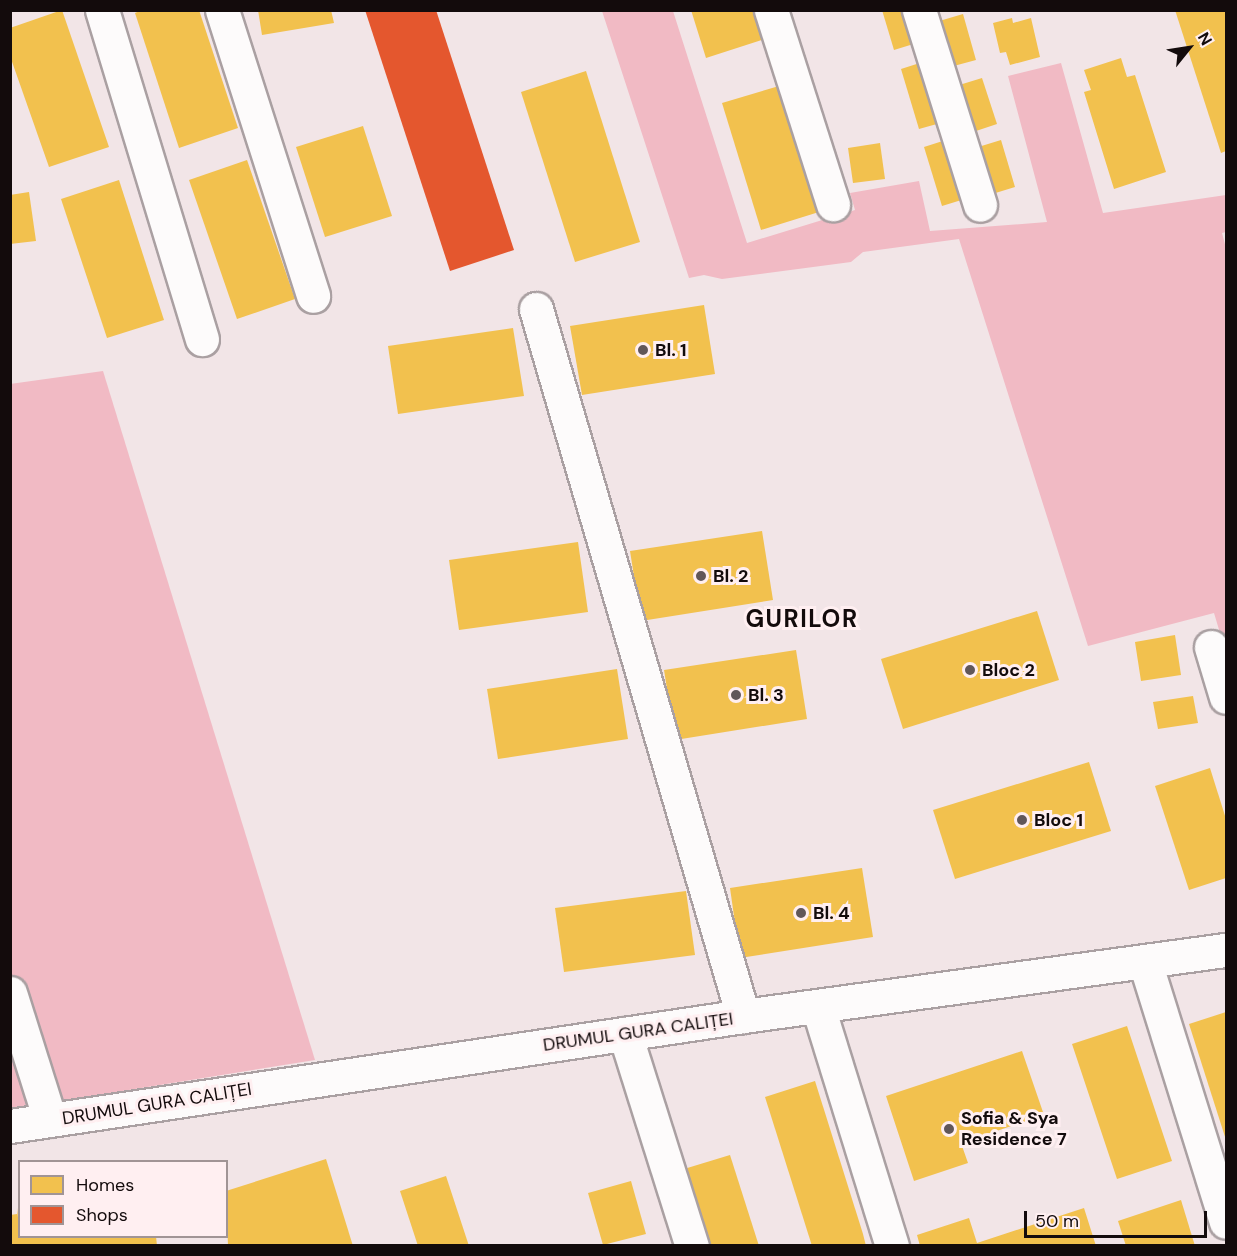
<!DOCTYPE html>
<html>
<head>
<meta charset="utf-8">
<style>
  body { margin:0 }
  #map { position:relative; width:1237px; height:1256px; overflow:hidden; background:#f2e5e7; font-family:"DM Sans",sans-serif }
  div>[style] { position:absolute }
  [style*='--x'] { left:calc(var(--x)*1px); top:calc(var(--y)*1px); width:calc(var(--w)*1px); rotate:calc(var(--a)*1deg) }
  .green>* { inset:0; background:#f1bac4 }
  .homes>* { inset:0; background:#f2c14e }
  .shops>* { inset:0; background:#e4572e }
  .roads { filter:drop-shadow(2px 0 #aaa0a2) drop-shadow(-2px 0 #aaa0a2) drop-shadow(0 2px #aaa0a2) drop-shadow(0 -2px #aaa0a2) }
  .minor>* { height:33px; margin:-16.5px; padding:0 16.5px; transform-origin:16.5px; border-radius:16.5px; background:#fdfbfb }
  .dots>* { width:16px; height:16px; translate:-50% -50%; box-sizing:border-box; border:3px solid #ffeff1; border-radius:50% }
  span { translate:-50% -50%; white-space:nowrap; text-align:center; line-height:1.15; -webkit-text-stroke:6px #ffeff1; paint-order:stroke }
  .poi-label { font-size:18px; color:#130b0c; font-weight:700 }
  .left { translate:0 -50%; text-align:left }
  .street-label { font-size:18px; color:#130b0c }
  .district-label { font-size:24px; color:#130b0c; font-weight:700; letter-spacing:1.5px }
  .frame { position:absolute; inset:0; border:12px solid #130b0c; pointer-events:none }
  .legend { position:absolute; left:18px; top:1160px; width:210px; height:78px; box-sizing:border-box; background:#ffeff1; border:2px solid #a19495; margin:0; padding:8px 10px; list-style:none; font-size:18px; color:#130b0c }
  .legend li { display:flex; align-items:center; gap:12px; height:30px }
  .legend b { width:30px; border:2px solid #a19495 }
  .north { position:absolute; left:1159px; top:18px; width:60px; height:60px; -webkit-text-stroke:4px #ffeff1; paint-order:stroke; rotate:60deg; font-size:16px; font-weight:700; line-height:24px; text-align:center; color:#130b0c }
  .north::after { content:''; display:block; margin:auto; width:21px; height:27px; background:#130b0c; clip-path:polygon(50% 0,100% 100%,50% 72%,0 100%) }
  .scale { position:absolute; left:1024px; top:1211px; width:183px; height:27px; box-sizing:border-box; border:3px solid #130b0c; border-top:0; padding-left:8px; font-size:18px; line-height:21px; white-space:nowrap; color:#130b0c; -webkit-text-stroke:4px #ffeff1; paint-order:stroke }
</style>
</head>
<body>
<div id="map">
  <div class="green">
    <div style="clip-path:polygon(602px 11px,673px 11px,747px 243px,855px 210px,850px 193px,919px 181px,930px 231px,1047px 222px,1008px 76px,1061px 63px,1103px 213px,1226px 195px,1226px 232px,1222px 233px,1226px 248px,1226px 653px,1214px 613px,1088px 646px,959px 239px,863px 252px,851px 262px,722px 279px,704px 275px,689px 278px)"></div>
    <div style="clip-path:polygon(103px 371px,315px 1060px,11px 1109px,10px 384px)"></div>
  </div>
  <div class="homes">
    <div style="clip-path:polygon(62px 10px,109px 147px,49px 167px,10px 56px,10px 28px)"></div>
    <div style="clip-path:polygon(142px 10px,199px 10px,238px 128px,179px 148px,135px 13px)"></div>
    <div style="clip-path:polygon(258px 10px,331px 10px,334px 23px,262px 35px)"></div>
    <div style="clip-path:polygon(691px 10px,759px 10px,768px 38px,706px 58px)"></div>
    <div style="clip-path:polygon(882px 10px,910px 10px,920px 42px,894px 50px)"></div>
    <div style="clip-path:polygon(1175px 10px,1226px 10px,1226px 151px,1221px 153px)"></div>
    <div style="clip-path:polygon(963px 14px,976px 60px,950px 67px,936px 22px)"></div>
    <div style="clip-path:polygon(1012px 18px,1013px 23px,1031px 18px,1040px 57px,1010px 65px,1006px 52px,1000px 53px,993px 23px)"></div>
    <div style="clip-path:polygon(1121px 58px,1127px 77px,1135px 75px,1166px 172px,1114px 189px,1084px 92px,1091px 90px,1084px 70px)"></div>
    <div style="clip-path:polygon(926px 61px,944px 122px,919px 129px,901px 69px)"></div>
    <div style="clip-path:polygon(586px 71px,640px 242px,575px 262px,521px 92px)"></div>
    <div style="clip-path:polygon(982px 78px,997px 124px,970px 133px,956px 86px)"></div>
    <div style="clip-path:polygon(779px 86px,819px 212px,761px 230px,722px 103px)"></div>
    <div style="clip-path:polygon(363px 126px,392px 216px,325px 237px,296px 147px)"></div>
    <div style="clip-path:polygon(949px 139px,968px 198px,942px 206px,924px 147px)"></div>
    <div style="clip-path:polygon(1001px 140px,1015px 187px,989px 195px,975px 148px)"></div>
    <div style="clip-path:polygon(880px 143px,885px 179px,853px 183px,848px 148px)"></div>
    <div style="clip-path:polygon(247px 160px,295px 299px,237px 319px,189px 180px)"></div>
    <div style="clip-path:polygon(119px 180px,164px 320px,107px 338px,61px 199px)"></div>
    <div style="clip-path:polygon(29px 192px,36px 241px,10px 244px,10px 195px)"></div>
    <div style="clip-path:polygon(704px 305px,715px 374px,582px 395px,570px 326px)"></div>
    <div style="clip-path:polygon(513px 328px,524px 396px,398px 414px,388px 346px)"></div>
    <div style="clip-path:polygon(762px 531px,773px 600px,641px 621px,630px 551px)"></div>
    <div style="clip-path:polygon(578px 542px,588px 612px,459px 630px,449px 560px)"></div>
    <div style="clip-path:polygon(1037px 611px,1059px 680px,903px 729px,881px 659px)"></div>
    <div style="clip-path:polygon(1175px 635px,1181px 675px,1141px 681px,1135px 642px)"></div>
    <div style="clip-path:polygon(796px 650px,807px 719px,675px 740px,664px 670px)"></div>
    <div style="clip-path:polygon(617px 669px,628px 739px,498px 759px,487px 689px)"></div>
    <div style="clip-path:polygon(1193px 696px,1198px 723px,1158px 729px,1153px 702px)"></div>
    <div style="clip-path:polygon(1089px 762px,1111px 831px,955px 879px,933px 810px)"></div>
    <div style="clip-path:polygon(1210px 768px,1226px 819px,1226px 878px,1189px 890px,1155px 786px)"></div>
    <div style="clip-path:polygon(862px 868px,873px 937px,740px 958px,730px 888px)"></div>
    <div style="clip-path:polygon(686px 891px,695px 955px,564px 972px,555px 908px)"></div>
    <div style="clip-path:polygon(1226px 1012px,1226px 1140px,1189px 1024px)"></div>
    <div style="clip-path:polygon(1127px 1026px,1172px 1161px,1117px 1179px,1072px 1044px)"></div>
    <div style="clip-path:polygon(1022px 1051px,1044px 1115px,961px 1143px,968px 1163px,914px 1181px,886px 1096px)"></div>
    <div style="clip-path:polygon(815px 1081px,863px 1234px,866px 1246px,812px 1246px,765px 1097px)"></div>
    <div style="clip-path:polygon(730px 1155px,759px 1246px,708px 1246px,684px 1169px)"></div>
    <div style="clip-path:polygon(326px 1159px,353px 1246px,228px 1246px,226px 1191px)"></div>
    <div style="clip-path:polygon(446px 1176px,469px 1246px,418px 1246px,400px 1191px)"></div>
    <div style="clip-path:polygon(631px 1181px,646px 1234px,603px 1245px,588px 1193px)"></div>
    <div style="clip-path:polygon(1181px 1200px,1195px 1246px,1126px 1246px,1118px 1221px)"></div>
    <div style="clip-path:polygon(17px 1208px,20px 1236px,156px 1236px,157px 1246px,10px 1246px,10px 1215px,17px 1214px)"></div>
    <div style="clip-path:polygon(1084px 1208px,1096px 1246px,920px 1246px,917px 1235px,969px 1218px,977px 1243px)"></div>
  </div>
  <div class="shops">
    <div style="clip-path:polygon(365px 10px,436px 10px,514px 250px,450px 271px)"></div>
  </div>
  <div class="roads">
    <div class="minor">
      <div style="--x:102;--y:10;--w:344;--a:73.1"></div>
      <div style="--x:222;--y:10;--w:300;--a:72.3"></div>
      <div style="--x:771;--y:10;--w:204;--a:72.3"></div>
      <div style="--x:919;--y:10;--w:204;--a:72.6"></div>
      <div style="--x:536;--y:309;--w:737;--a:73.68"></div>
      <div style="--x:1211;--y:647;--w:52;--a:73.3"></div>
      <div style="--x:1145;--y:962;--w:272;--a:72.7"></div>
      <div style="--x:10;--y:993;--w:133;--a:72.5"></div>
      <div style="--x:818;--y:1007;--w:250;--a:72.8"></div>
      <div style="--x:625;--y:1034;--w:222;--a:72.5"></div>
      <div style="--x:10;--y:1126;--w:741;--a:-8.53"></div>
      <div style="--x:743;--y:1016;--w:487;--a:-7.8"></div>
    </div>
  </div>
  <div class="dots">
    <div style="left:643px;top:350px;background:#615759"></div>
    <div style="left:701px;top:576px;background:#615759"></div>
    <div style="left:970px;top:670px;background:#615759"></div>
    <div style="left:736px;top:695px;background:#615759"></div>
    <div style="left:1022px;top:820px;background:#615759"></div>
    <div style="left:801px;top:913px;background:#615759"></div>
    <div style="left:949px;top:1129px;background:#615759"></div>
  </div>
  <div class="poi-label">
    <span class="left" style="left:655px;top:350px">Bl. 1</span>
    <span class="left" style="left:713px;top:576px">Bl. 2</span>
    <span class="left" style="left:982px;top:670px">Bloc 2</span>
    <span class="left" style="left:748px;top:695px">Bl. 3</span>
    <span class="left" style="left:1034px;top:820px">Bloc 1</span>
    <span class="left" style="left:813px;top:913px">Bl. 4</span>
    <span class="left" style="left:961px;top:1129px">Sofia &amp; Sya<br>Residence 7</span>
  </div>
  <div class="street-label">
    <span style="left:638px;top:1032px;rotate:-8deg">DRUMUL GURA CALIȚEI</span>
    <span style="left:157px;top:1104px;rotate:-9deg">DRUMUL GURA CALIȚEI</span>
  </div>
  <div class="district-label">
    <span style="left:802px;top:619px">GURILOR</span>
  </div>
  <div class="frame"></div>
  <ul class="legend">
  <li><b style="height:16px;background:#f2c14e"></b>Homes</li>
  <li><b style="height:16px;background:#e4572e"></b>Shops</li>
  </ul>
  <div class="north">N</div>
  <div class="scale">50 m</div>
</div>
</body>
</html>
